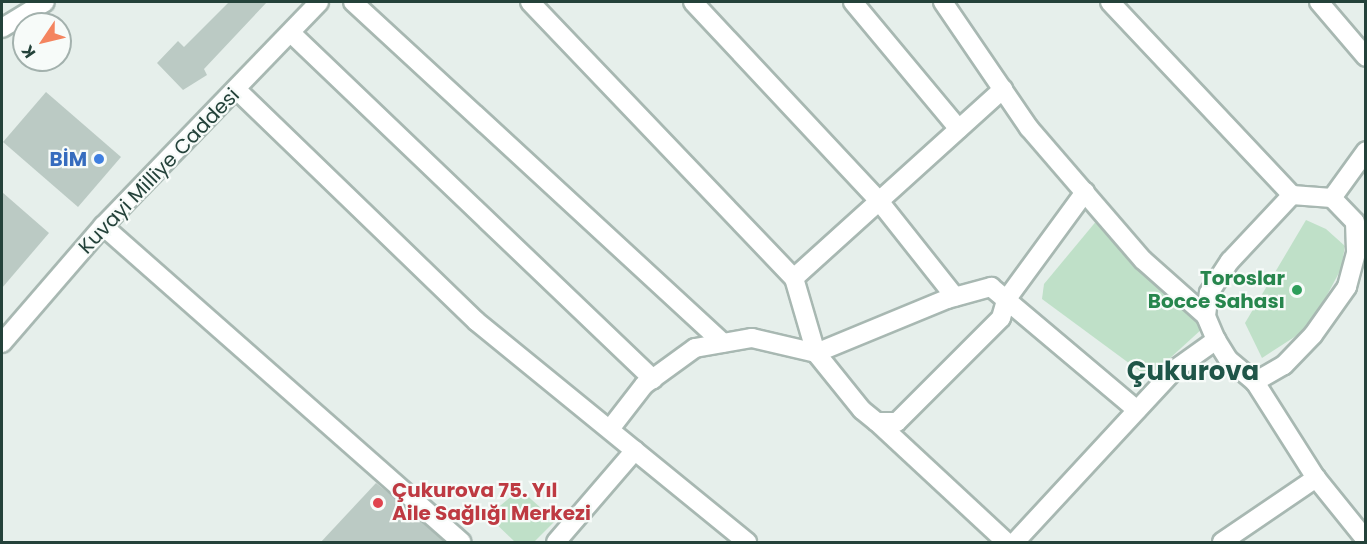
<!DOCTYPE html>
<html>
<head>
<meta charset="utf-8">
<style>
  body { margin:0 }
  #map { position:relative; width:1367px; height:544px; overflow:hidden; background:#e6efeb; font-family:Poppins,sans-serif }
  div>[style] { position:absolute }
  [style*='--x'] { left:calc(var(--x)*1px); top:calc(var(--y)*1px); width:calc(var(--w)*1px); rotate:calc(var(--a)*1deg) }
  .green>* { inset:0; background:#bfe0c8 }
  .building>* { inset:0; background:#bbcac4 }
  .roads { filter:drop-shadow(2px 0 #a8b8b2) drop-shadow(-2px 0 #a8b8b2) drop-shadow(0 2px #a8b8b2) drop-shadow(0 -2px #a8b8b2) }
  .street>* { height:18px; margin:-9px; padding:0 9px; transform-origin:9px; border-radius:9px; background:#fff }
  .secondary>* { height:18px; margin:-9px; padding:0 9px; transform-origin:9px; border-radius:9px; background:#fff }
  .dots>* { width:16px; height:16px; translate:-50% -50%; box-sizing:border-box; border:3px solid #f7fbf9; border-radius:50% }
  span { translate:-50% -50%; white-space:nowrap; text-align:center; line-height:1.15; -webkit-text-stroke:4.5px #f7fbf9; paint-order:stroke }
  .shop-label { font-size:20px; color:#366cbe; font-weight:700 }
  .right { translate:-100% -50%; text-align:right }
  .street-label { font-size:20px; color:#24423a }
  .leisure-label { font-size:20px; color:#27864d; font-weight:700 }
  .health-label { font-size:20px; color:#be3a42; font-weight:700 }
  .left { translate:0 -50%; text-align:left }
  .district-label { font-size:26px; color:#1f5548; font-weight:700 }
  .frame { position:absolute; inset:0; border:3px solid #24423a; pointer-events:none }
  .north { position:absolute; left:12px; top:12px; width:60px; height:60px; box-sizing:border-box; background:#f7fbf9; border:2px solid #a3b1ad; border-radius:50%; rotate:235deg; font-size:16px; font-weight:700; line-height:24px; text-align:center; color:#24423a }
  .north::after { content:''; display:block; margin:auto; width:21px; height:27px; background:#f4845f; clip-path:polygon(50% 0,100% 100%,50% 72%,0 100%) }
</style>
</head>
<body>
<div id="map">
  <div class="green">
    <div style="clip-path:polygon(1103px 213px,1203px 328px,1157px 370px,1141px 372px,1042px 299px,1044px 284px)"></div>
    <div style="clip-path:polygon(1306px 220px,1326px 229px,1345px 246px,1341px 269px,1310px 327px,1262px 358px,1245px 323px)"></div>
    <div style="clip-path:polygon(520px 489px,555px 521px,534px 542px,515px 542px,488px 516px)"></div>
  </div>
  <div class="building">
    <div style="clip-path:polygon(229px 2px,267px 2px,204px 69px,207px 75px,183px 90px,157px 63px,178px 41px,184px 47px)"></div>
    <div style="clip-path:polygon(46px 92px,121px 157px,78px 207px,3px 142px)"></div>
    <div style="clip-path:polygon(2px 192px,49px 233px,2px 288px)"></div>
    <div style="clip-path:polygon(376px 483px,396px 499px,446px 543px,320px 543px)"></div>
  </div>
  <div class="roads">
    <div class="street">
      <div style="--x:353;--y:2;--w:503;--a:42.66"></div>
      <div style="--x:530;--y:2;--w:382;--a:46.3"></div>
      <div style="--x:794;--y:278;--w:78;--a:73.7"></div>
      <div style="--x:693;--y:2;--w:272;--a:46.9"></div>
      <div style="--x:879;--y:201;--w:122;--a:51.6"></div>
      <div style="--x:853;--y:2;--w:165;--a:50.2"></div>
      <div style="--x:1110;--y:2;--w:265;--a:46.7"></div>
      <div style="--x:1319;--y:2;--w:72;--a:49.5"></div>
      <div style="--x:2;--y:28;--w:50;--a:-31.2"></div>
      <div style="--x:291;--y:33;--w:501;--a:43.71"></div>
      <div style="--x:794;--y:278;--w:282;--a:-42.1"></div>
      <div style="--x:1255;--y:382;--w:114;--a:57.6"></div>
      <div style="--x:1316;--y:478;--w:80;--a:51.1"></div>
      <div style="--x:877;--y:422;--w:176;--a:42.9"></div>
      <div style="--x:1222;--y:542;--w:114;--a:-34.2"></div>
    </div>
    <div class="secondary">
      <div style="--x:943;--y:2;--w:153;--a:55.7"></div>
      <div style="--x:1029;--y:128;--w:174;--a:49.2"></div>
      <div style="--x:1143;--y:260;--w:84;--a:41.6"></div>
      <div style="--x:238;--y:91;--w:331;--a:44"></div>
      <div style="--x:476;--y:321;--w:350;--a:39.2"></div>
      <div style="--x:1292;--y:195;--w:40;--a:4.3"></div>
      <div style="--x:1332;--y:198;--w:33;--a:46"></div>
      <div style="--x:1355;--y:222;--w:31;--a:88"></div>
      <div style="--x:1356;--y:253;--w:35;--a:105"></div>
      <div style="--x:1347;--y:287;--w:59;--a:125.3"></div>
      <div style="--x:1313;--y:335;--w:42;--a:134"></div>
      <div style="--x:1284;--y:365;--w:34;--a:150"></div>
      <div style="--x:1255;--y:382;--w:35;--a:-140"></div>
      <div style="--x:1228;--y:359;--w:22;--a:-122"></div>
      <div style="--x:1216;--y:340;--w:26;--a:-113"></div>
      <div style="--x:1206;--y:316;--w:23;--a:-83"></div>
      <div style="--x:1209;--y:293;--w:38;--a:-57"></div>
      <div style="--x:1230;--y:261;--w:91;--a:-46.8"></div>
      <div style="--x:1332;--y:198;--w:58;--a:-54.1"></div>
      <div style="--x:103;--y:226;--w:478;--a:41.4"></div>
      <div style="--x:2;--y:343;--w:155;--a:-49.2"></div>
      <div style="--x:103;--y:226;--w:311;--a:-46"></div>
      <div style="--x:816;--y:353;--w:73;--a:51.1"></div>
      <div style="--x:862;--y:410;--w:19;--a:39"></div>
      <div style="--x:877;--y:422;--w:20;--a:0"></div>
      <div style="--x:897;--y:422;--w:147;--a:-45"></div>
      <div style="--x:1001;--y:318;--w:19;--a:-74"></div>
      <div style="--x:1006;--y:300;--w:134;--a:-53.8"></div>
      <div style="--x:610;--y:429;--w:56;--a:-52.3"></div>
      <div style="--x:644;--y:385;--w:63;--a:-36"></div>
      <div style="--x:695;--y:348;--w:58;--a:-10"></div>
      <div style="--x:752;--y:338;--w:66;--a:13.2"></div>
      <div style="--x:816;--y:353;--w:142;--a:-22.4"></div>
      <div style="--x:947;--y:299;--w:46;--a:-15.3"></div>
      <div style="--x:991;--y:287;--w:191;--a:40.1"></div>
      <div style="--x:556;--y:542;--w:121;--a:-49.3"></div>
      <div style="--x:1015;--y:542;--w:234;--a:-47.2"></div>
      <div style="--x:1174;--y:370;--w:52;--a:-35.5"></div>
    </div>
  </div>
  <div class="dots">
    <div style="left:99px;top:159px;background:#3f7fe0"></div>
    <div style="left:1297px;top:290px;background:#2e9e5b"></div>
    <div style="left:378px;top:503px;background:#e0444e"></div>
  </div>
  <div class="shop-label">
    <span class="right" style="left:87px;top:159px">BİM</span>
  </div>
  <div class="street-label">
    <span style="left:159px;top:171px;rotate:-46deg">Kuvayi Milliye Caddesi</span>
  </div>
  <div class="leisure-label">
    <span class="right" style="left:1285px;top:290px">Toroslar<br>Bocce Sahası</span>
  </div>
  <div class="health-label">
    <span class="left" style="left:392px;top:502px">Çukurova 75. Yıl<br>Aile Sağlığı Merkezi</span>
  </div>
  <div class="district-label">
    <span style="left:1193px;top:372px">Çukurova</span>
  </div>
  <div class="frame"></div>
  <div class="north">K</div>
</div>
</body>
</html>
